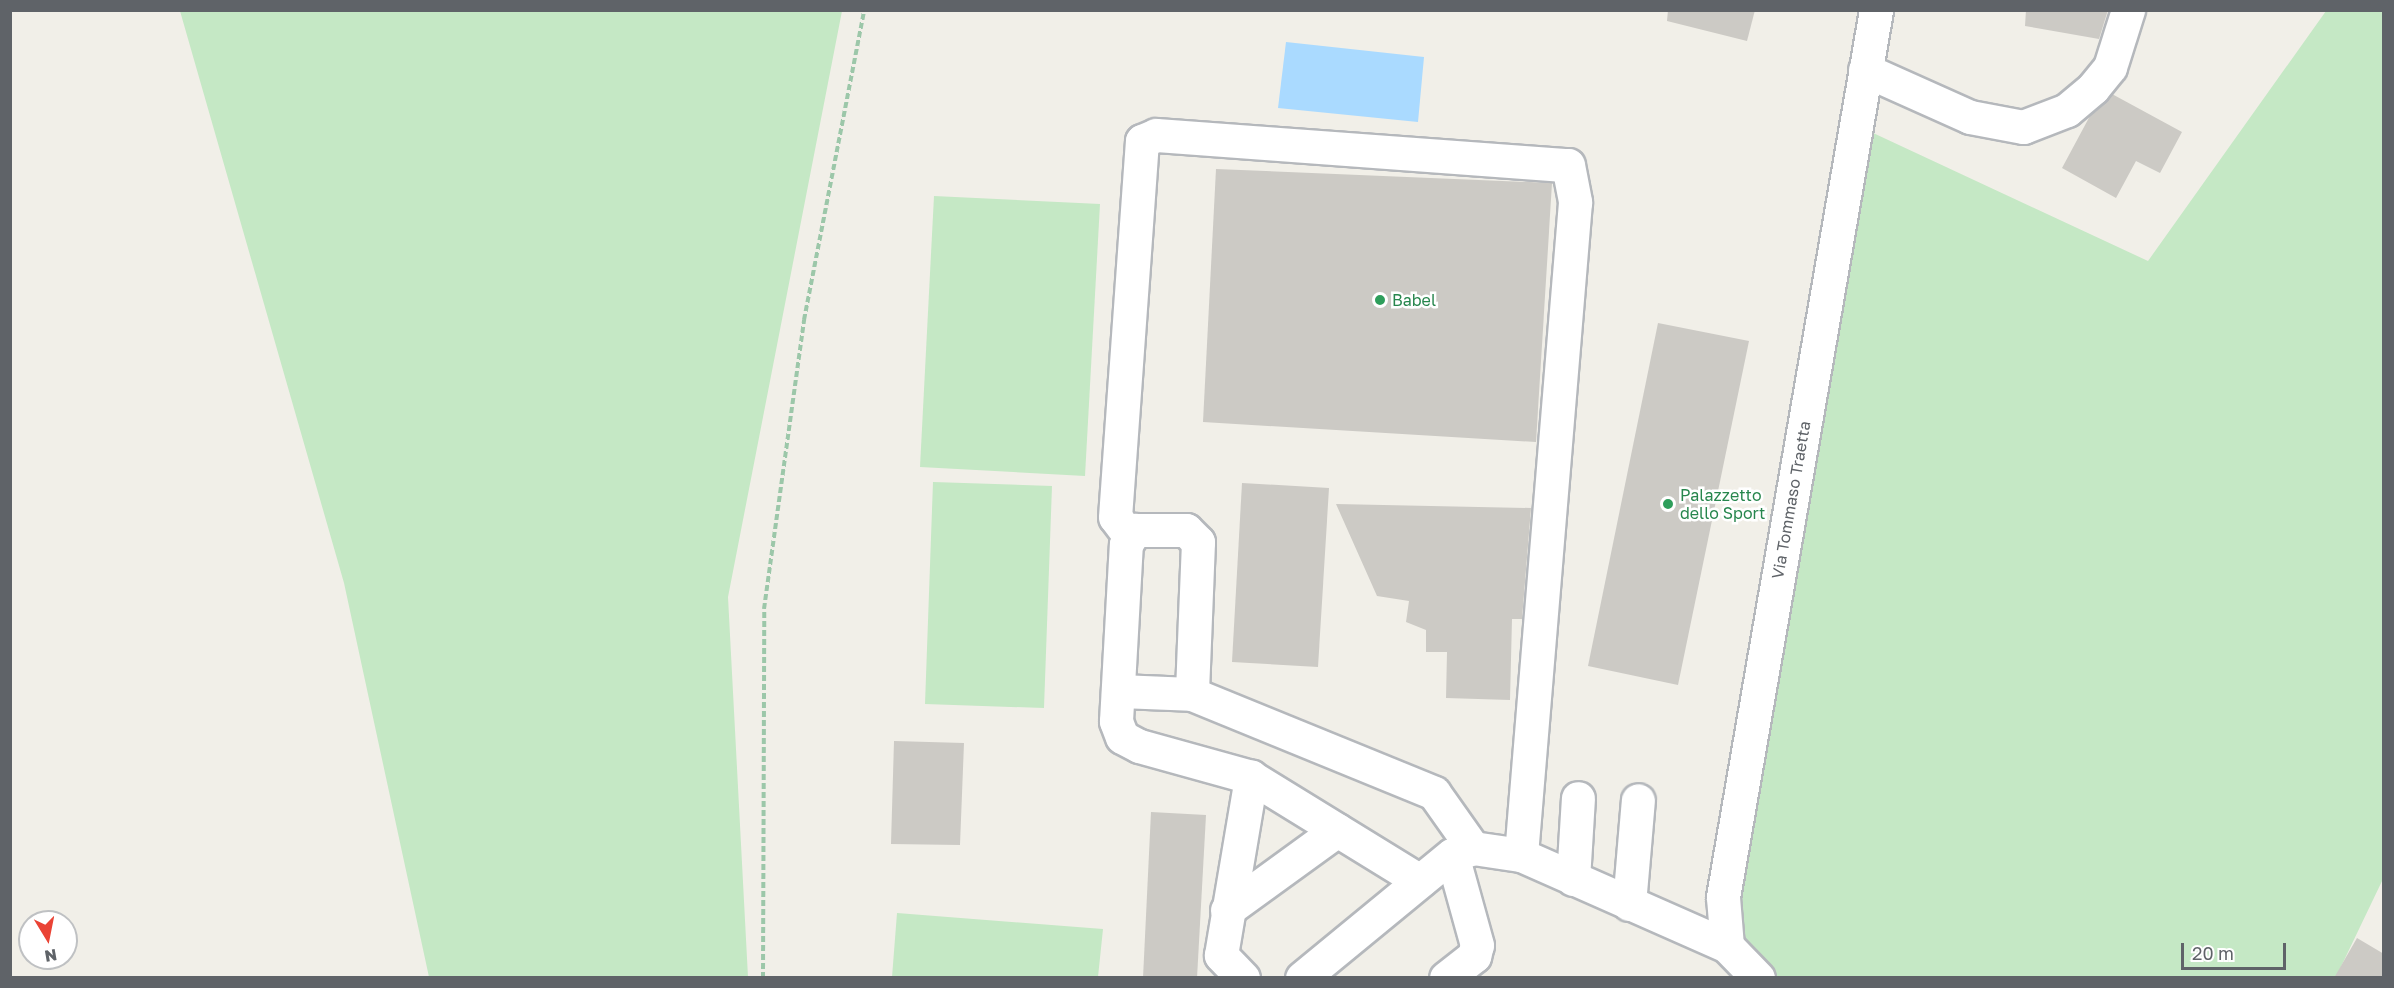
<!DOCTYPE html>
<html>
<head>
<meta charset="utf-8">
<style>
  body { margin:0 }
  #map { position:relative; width:2394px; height:988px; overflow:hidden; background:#f1efe8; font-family:"Golos Text",sans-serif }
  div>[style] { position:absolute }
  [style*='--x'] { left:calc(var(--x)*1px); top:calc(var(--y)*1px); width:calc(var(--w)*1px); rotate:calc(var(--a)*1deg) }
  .green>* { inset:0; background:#c5e8c5 }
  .water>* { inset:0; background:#aadaff }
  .building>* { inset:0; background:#cccac5 }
  .path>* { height:4px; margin-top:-2px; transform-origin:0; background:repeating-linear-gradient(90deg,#9cc7a9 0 6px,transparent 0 9px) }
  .roads { filter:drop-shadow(2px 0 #b5b8bc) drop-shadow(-2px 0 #b5b8bc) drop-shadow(0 2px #b5b8bc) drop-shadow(0 -2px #b5b8bc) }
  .minor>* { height:33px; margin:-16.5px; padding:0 16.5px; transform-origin:16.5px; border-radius:16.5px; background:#fff }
  .dots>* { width:16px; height:16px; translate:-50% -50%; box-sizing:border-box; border:3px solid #fff; border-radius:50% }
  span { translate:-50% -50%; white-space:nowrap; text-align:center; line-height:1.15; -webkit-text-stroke:5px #fff; paint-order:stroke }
  .leisure-label { font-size:16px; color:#27864d }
  .left { translate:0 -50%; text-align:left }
  .street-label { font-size:16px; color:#5f6368 }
  .frame { position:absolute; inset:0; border:12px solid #5f6368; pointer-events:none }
  .north { position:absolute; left:18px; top:910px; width:60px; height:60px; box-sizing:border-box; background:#fff; border:2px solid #bfc1c3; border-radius:50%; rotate:170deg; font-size:16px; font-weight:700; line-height:24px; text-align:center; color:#5f6368 }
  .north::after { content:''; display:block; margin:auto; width:21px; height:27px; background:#ea4335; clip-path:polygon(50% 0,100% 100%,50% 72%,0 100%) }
  .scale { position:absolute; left:2181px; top:943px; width:105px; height:27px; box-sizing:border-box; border:3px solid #5f6368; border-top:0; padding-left:8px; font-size:18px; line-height:21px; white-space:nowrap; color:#5f6368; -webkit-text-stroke:4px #fff; paint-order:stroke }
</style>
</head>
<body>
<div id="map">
  <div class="green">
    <div style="clip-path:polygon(180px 11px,842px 11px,728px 597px,748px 977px,429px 977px,344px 583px)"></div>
    <div style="clip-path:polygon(2326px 11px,2383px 11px,2383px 879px,2336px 977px,1758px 977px,1727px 946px,1856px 125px,2148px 261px)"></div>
    <div style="clip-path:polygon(934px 196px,1100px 204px,1085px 476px,920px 467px)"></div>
    <div style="clip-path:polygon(933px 482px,1052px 486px,1044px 708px,925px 704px)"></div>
    <div style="clip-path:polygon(897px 913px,1103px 929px,1098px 977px,892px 977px)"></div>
  </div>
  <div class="water">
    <div style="clip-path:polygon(1286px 42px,1424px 57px,1418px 122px,1278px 108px)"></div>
  </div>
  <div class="building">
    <div style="clip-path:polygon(1668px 10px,1755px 10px,1747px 41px,1667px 21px)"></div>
    <div style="clip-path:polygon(2026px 10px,2108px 10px,2099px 39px,2025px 26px)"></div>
    <div style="clip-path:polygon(2112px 94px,2182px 132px,2160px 173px,2136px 161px,2116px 198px,2062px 168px,2091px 114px)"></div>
    <div style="clip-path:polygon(1216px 169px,1552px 183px,1536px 442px,1203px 422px)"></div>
    <div style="clip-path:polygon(1658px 323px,1749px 341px,1678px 685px,1588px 666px)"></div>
    <div style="clip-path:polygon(1242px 483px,1329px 488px,1318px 667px,1232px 662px)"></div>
    <div style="clip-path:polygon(1336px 504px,1531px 508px,1522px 619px,1512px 619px,1510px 700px,1446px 698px,1447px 652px,1426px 652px,1426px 630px,1406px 622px,1409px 601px,1377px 596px)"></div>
    <div style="clip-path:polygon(894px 741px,964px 743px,960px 845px,891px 844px)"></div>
    <div style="clip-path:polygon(1151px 812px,1206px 815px,1197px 978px,1143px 978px)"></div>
    <div style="clip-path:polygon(2357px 938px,2384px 954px,2384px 978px,2334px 978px)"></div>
  </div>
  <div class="path">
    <div style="--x:763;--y:978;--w:369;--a:-89.8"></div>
    <div style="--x:764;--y:609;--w:292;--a:-82.1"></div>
    <div style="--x:804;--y:320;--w:316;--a:-79"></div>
  </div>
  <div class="roads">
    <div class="minor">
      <div style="--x:1865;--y:70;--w:115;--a:24.1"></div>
      <div style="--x:1970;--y:117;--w:54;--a:10.7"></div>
      <div style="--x:2023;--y:127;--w:47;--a:-21.1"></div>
      <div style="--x:2067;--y:110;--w:34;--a:-40"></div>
      <div style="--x:2093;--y:88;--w:27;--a:-51"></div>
      <div style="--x:2110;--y:67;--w:60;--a:-72.5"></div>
      <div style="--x:1128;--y:534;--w:21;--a:-127"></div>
      <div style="--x:1115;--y:517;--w:377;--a:-85.9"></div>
      <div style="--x:1142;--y:141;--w:15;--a:-23"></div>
      <div style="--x:1156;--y:135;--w:413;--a:4.2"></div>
      <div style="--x:1568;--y:165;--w:38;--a:79"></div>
      <div style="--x:1575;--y:202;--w:655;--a:94.73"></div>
      <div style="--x:1118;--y:691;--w:74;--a:2.3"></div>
      <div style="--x:1251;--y:777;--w:198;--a:31.6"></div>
      <div style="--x:1573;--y:879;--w:81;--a:-86.5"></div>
      <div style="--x:1629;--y:904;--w:104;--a:-85.1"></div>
      <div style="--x:1227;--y:910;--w:136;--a:-36"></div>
      <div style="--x:1243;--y:978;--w:32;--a:-134"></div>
      <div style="--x:1221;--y:955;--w:181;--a:-80.4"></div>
      <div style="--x:1251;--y:777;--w:116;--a:-164.5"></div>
      <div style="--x:1139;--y:746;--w:19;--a:-152"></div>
      <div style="--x:1122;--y:737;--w:17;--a:-111"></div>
      <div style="--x:1116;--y:721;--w:177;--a:-86.8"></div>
      <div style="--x:1126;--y:544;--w:17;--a:-57"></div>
      <div style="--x:1135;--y:530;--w:51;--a:0"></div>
      <div style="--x:1186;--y:530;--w:17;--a:45"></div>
      <div style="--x:1198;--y:542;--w:152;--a:92.3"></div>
      <div style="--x:1192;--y:694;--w:261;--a:22.2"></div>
      <div style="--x:1434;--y:793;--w:67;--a:54.7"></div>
      <div style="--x:1302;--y:978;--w:194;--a:-39.4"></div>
      <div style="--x:1452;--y:855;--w:22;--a:-18"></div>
      <div style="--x:1473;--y:848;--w:49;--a:8.3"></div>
      <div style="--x:1521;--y:855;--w:225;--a:23.8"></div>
      <div style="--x:1446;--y:978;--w:36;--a:-38"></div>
      <div style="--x:1474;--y:956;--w:11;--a:-75"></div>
      <div style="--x:1477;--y:945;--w:93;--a:-105.5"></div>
      <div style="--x:1758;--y:978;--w:45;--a:-134.1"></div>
      <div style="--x:1727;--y:946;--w:49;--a:-94.7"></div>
      <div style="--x:1723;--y:897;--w:900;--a:-80.21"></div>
    </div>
  </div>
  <div class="dots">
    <div style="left:1380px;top:300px;background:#2e9e5b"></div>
    <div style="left:1668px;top:504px;background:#2e9e5b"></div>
  </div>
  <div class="leisure-label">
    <span class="left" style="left:1392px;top:300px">Babel</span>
    <span class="left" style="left:1680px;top:504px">Palazzetto<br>dello Sport</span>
  </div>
  <div class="street-label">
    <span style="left:1791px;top:500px;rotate:-80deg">Via Tommaso Traetta</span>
  </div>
  <div class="frame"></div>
  <div class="north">N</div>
  <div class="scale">20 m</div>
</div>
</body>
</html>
